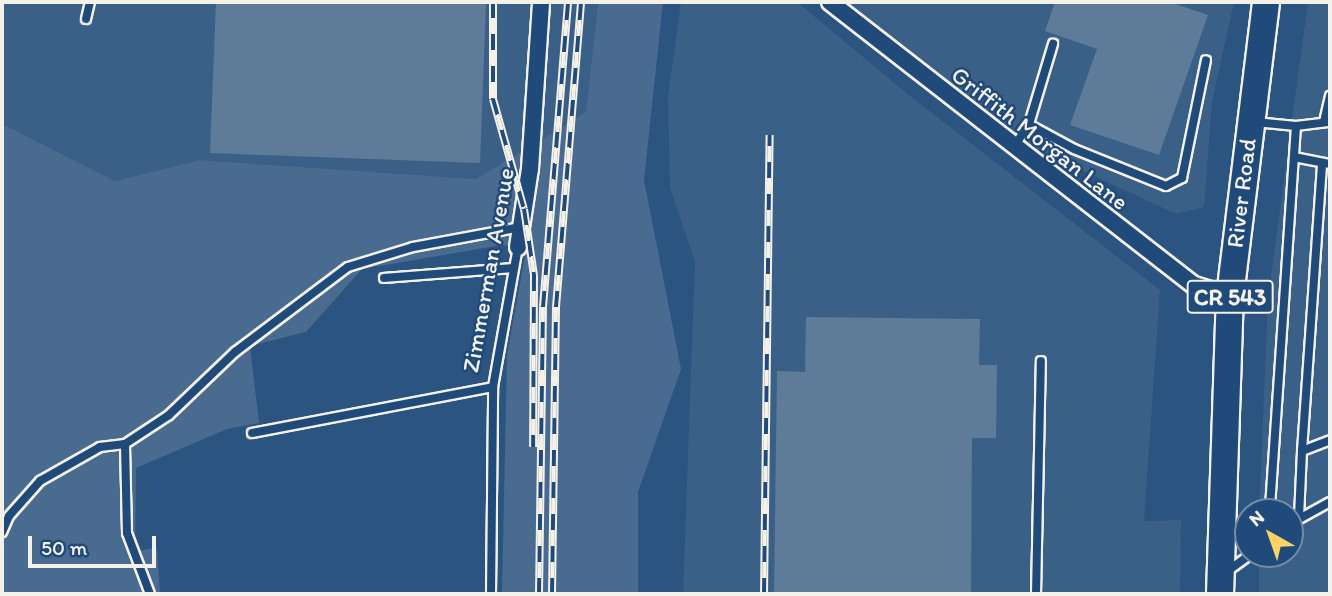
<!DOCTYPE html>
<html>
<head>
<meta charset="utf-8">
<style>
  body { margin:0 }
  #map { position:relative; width:1332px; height:596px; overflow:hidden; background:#2c5481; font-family:Itim,sans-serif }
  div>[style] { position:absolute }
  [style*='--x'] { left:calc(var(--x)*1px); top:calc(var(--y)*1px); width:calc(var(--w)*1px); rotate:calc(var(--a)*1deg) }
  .built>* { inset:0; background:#3b6088 }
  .green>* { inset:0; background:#496b90 }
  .building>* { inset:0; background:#5e7b9a }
  .roads { filter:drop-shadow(2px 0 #f4f1e8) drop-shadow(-2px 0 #f4f1e8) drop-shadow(0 2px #f4f1e8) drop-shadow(0 -2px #f4f1e8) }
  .service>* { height:8px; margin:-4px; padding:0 4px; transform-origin:4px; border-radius:4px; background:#1f4a7a }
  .minor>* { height:16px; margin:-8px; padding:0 8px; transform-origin:8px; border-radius:8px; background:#1f4a7a }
  .primary>* { height:26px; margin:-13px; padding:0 13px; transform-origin:13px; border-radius:13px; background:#1f4a7a }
  .rail>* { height:8px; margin-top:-4px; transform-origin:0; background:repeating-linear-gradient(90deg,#1f4a7a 0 16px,#f4f1e8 0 32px); box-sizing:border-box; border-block:2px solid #f4f1e8 }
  span { translate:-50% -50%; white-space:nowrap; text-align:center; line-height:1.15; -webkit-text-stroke:5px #1f4a7a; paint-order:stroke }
  .shield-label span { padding:2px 5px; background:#1f4a7a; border:2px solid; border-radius:5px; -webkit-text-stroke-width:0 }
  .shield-label { font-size:23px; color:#f4f1e8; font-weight:700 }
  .street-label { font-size:24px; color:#f4f1e8 }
  .frame { position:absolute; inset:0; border:4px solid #f4f1e8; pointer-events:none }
  .north { position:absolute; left:1234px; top:498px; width:70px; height:70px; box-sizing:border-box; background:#1f4a7a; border:2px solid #748da6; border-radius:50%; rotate:320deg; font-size:19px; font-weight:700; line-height:28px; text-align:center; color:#f4f1e8 }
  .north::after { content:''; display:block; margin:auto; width:24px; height:32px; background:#ffd166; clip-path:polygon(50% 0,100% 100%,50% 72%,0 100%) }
  .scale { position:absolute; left:28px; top:536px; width:128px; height:32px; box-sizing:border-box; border:4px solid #f4f1e8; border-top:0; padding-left:9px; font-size:21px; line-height:24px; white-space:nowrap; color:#f4f1e8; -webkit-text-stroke:5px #1f4a7a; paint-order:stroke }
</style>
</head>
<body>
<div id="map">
  <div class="built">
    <div style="clip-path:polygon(2px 2px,598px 2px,586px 112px,476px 179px,200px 160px,115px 181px,2px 124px)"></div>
    <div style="clip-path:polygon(681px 2px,797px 2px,910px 96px,1160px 290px,1144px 521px,1181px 520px,1180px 594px,683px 594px,695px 262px,670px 188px,668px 97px)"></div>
    <div style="clip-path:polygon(829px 2px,1234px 2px,1212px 102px,1204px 207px,1176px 214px,987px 126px)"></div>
    <div style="clip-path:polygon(1308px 2px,1330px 2px,1330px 594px,1259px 594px,1259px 554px,1290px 554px,1290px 512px,1260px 512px,1260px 493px,1268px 299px)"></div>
  </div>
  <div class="green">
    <div style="clip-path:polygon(598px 2px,663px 2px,644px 180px,681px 369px,638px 492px,638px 594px,502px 594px,507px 355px,525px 256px,518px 248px,502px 245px,362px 269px,306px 332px,250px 346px,259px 423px,227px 429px,136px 468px,135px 551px,157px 548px,160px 594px,2px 594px,2px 124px,115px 181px,200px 160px,476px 179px,586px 112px)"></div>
  </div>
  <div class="building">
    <div style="clip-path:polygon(216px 2px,486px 2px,480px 163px,210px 153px)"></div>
    <div style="clip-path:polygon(1055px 2px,1170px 2px,1208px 15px,1159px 155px,1070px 125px,1097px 49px,1045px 31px)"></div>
    <div style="clip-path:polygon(806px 317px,980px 319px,979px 365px,997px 365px,996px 438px,972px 438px,971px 594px,774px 594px,777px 371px,805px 372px)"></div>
  </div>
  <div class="roads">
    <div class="service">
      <div style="--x:86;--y:19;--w:17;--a:-77"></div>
      <div style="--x:1255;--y:122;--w:41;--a:5.6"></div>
      <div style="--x:1296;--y:126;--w:387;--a:93.9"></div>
      <div style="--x:1324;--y:122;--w:27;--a:-77"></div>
      <div style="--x:1029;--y:124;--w:84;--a:-73.3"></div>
      <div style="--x:1296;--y:126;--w:34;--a:-7"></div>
      <div style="--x:1014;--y:148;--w:28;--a:-60"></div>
      <div style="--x:1028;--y:124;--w:52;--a:28.5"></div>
      <div style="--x:1074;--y:149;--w:99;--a:21.9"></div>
      <div style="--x:1166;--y:186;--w:18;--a:-27"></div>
      <div style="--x:1182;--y:178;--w:120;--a:-78.5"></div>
      <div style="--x:1294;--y:157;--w:37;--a:11"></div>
      <div style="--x:384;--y:278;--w:129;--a:-4.4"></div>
      <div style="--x:252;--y:433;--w:245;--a:-10.8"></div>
      <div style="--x:1302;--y:451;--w:289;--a:-86"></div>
      <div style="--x:1299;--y:517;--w:66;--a:-87.4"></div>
      <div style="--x:1302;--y:451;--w:30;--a:-21"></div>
      <div style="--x:1290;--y:524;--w:46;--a:-28.8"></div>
      <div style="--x:2;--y:532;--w:17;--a:-66"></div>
      <div style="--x:9;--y:516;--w:47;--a:-48.5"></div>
      <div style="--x:40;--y:481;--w:69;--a:-29.5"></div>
      <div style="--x:100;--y:447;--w:25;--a:-7"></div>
      <div style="--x:1225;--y:573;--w:32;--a:-36"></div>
      <div style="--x:150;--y:594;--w:65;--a:-110.7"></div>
      <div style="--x:127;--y:533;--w:89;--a:-91.3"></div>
      <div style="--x:125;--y:444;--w:53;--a:-33.4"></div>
      <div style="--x:169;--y:415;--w:91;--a:-43.7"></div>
      <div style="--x:235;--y:352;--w:141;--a:-37"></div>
      <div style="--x:348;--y:267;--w:68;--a:-17.1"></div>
      <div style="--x:413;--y:247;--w:110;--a:-10.5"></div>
      <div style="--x:491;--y:594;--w:207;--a:-89.4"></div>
      <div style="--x:493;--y:387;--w:142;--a:-79.9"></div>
      <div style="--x:1036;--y:594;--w:233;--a:-88.8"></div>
    </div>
    <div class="minor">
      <div style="--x:830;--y:2;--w:461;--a:37.9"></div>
      <div style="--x:1194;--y:285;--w:38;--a:17"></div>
      <div style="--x:518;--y:247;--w:79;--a:-81.3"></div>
      <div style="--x:530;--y:169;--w:167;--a:-86.2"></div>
    </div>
    <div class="primary">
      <div style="--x:1220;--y:594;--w:298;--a:-88.1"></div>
      <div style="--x:1230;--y:296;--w:296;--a:-83"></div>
    </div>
  </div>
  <div class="rail">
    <div style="--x:493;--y:2;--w:97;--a:90"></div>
    <div style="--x:493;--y:99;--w:114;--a:74.3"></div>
    <div style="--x:524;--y:209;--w:67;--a:81.4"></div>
    <div style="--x:534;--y:275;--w:172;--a:90.3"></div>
    <div style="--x:539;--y:594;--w:287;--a:-89.2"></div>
    <div style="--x:543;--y:307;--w:306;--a:-85.3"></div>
    <div style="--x:552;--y:594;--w:287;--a:-89.2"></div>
    <div style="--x:556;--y:307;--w:306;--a:-85.3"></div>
    <div style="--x:764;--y:594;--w:459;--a:-89.3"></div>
  </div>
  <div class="shield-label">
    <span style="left:1230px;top:297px">CR 543</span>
  </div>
  <div class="street-label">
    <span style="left:1040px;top:138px;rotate:38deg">Griffith Morgan Lane</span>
    <span style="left:1241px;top:193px;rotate:-83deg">River Road</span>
    <span style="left:488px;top:270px;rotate:-80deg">Zimmerman Avenue</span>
  </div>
  <div class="frame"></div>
  <div class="north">N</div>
  <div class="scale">50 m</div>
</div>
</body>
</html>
